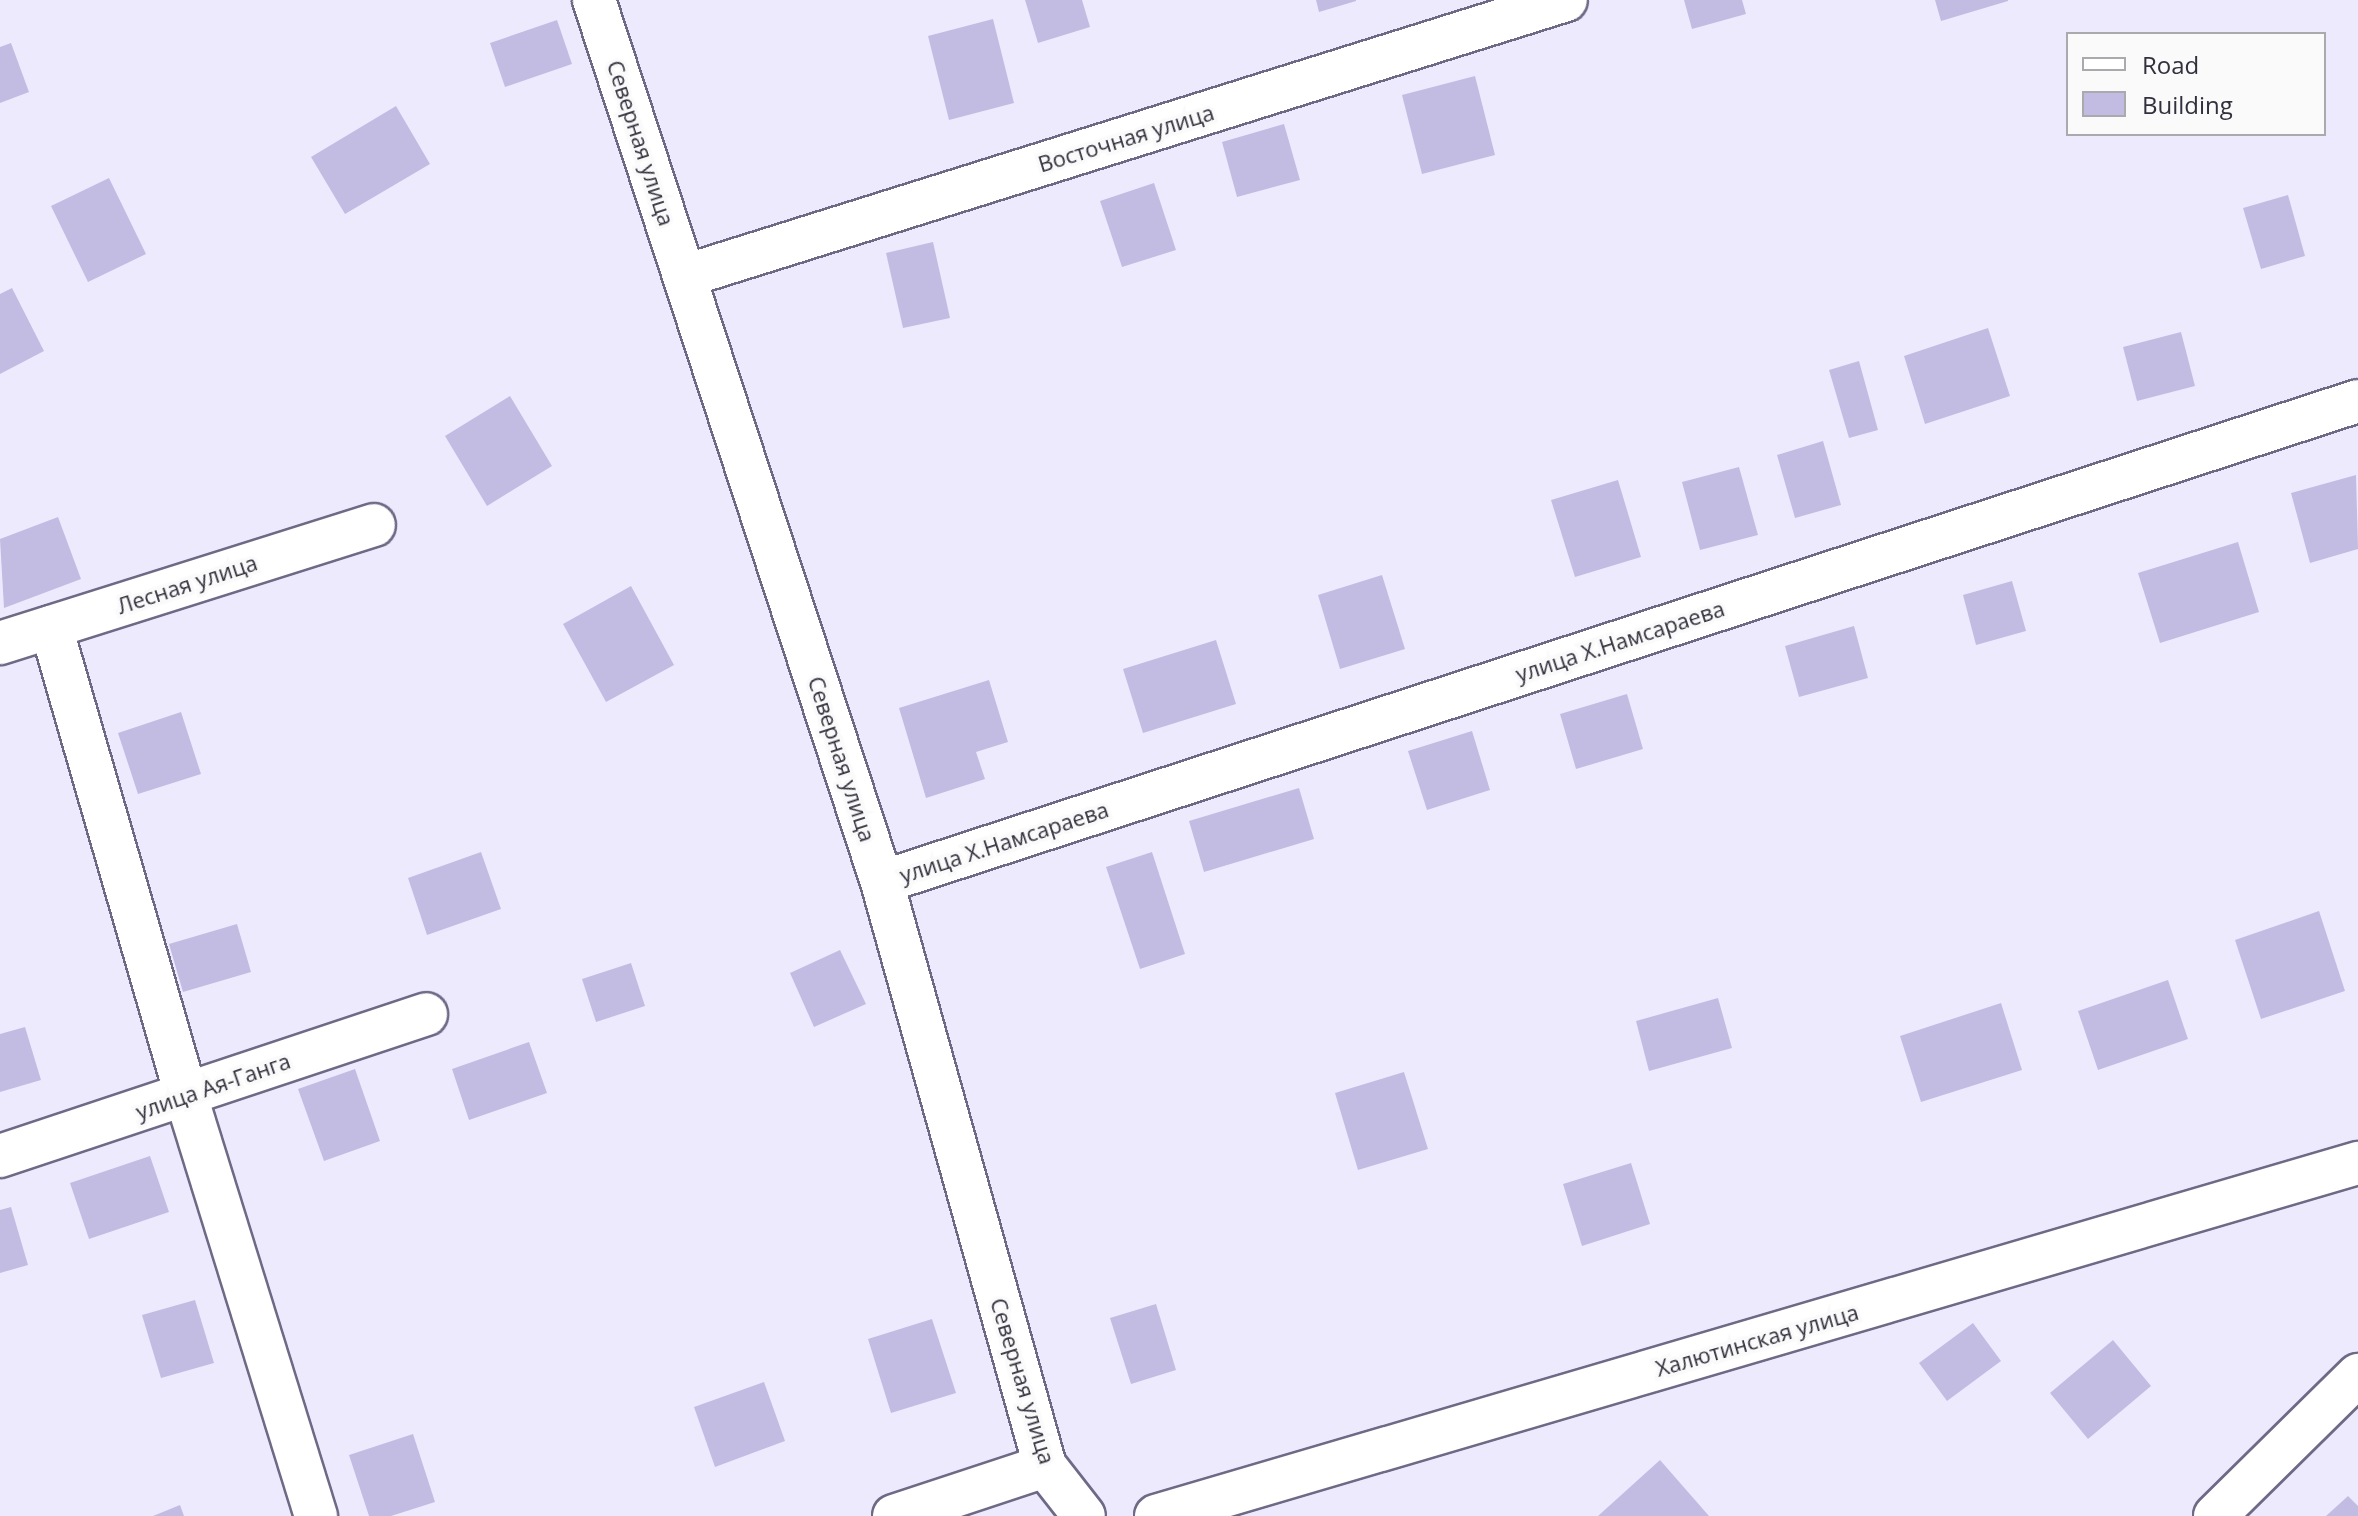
<!DOCTYPE html>
<html>
<head>
<meta charset="utf-8">
<style>
  body { margin:0 }
  #map { position:relative; width:2358px; height:1516px; overflow:hidden; background:#edeafe; font-family:"Open Sans",sans-serif }
  div>[style] { position:absolute }
  [style*='--x'] { left:calc(var(--x)*1px); top:calc(var(--y)*1px); width:calc(var(--w)*1px); rotate:calc(var(--a)*1deg) }
  .building>* { inset:0; background:#c2bce3 }
  .roads { filter:drop-shadow(2px 0 #6e6a86) drop-shadow(-2px 0 #6e6a86) drop-shadow(0 2px #6e6a86) drop-shadow(0 -2px #6e6a86) }
  .minor>* { height:42px; margin:-21px; padding:0 21px; transform-origin:21px; border-radius:21px; background:#fff }
  span { translate:-50% -50%; white-space:nowrap; text-align:center; line-height:1.15; -webkit-text-stroke:7px #fafafa; paint-order:stroke }
  .street-label { font-size:22px; color:#32303d }
  .legend { position:absolute; left:2066px; top:32px; width:260px; height:104px; box-sizing:border-box; background:#fafafa; border:2px solid #aaa9ae; margin:0; padding:10px 14px; list-style:none; font-size:24px; color:#32303d }
  .legend li { display:flex; align-items:center; gap:16px; height:40px }
  .legend b { width:40px; border:2px solid #aaa9ae }
</style>
</head>
<body>
<div id="map">
  <div class="building">
    <div style="clip-path:polygon(1025px 0,1082px 0,1090px 27px,1038px 43px)"></div>
    <div style="clip-path:polygon(1316px 0,1356px 0,1356px 1px,1319px 12px)"></div>
    <div style="clip-path:polygon(1684px 0,1742px 0,1746px 14px,1692px 29px)"></div>
    <div style="clip-path:polygon(1935px 0,2008px 0,2008px 1px,1941px 21px)"></div>
    <div style="clip-path:polygon(993px 19px,1014px 103px,949px 120px,928px 36px)"></div>
    <div style="clip-path:polygon(557px 20px,572px 64px,505px 87px,490px 43px)"></div>
    <div style="clip-path:polygon(11px 43px,29px 92px,0 103px,0 47px)"></div>
    <div style="clip-path:polygon(1475px 76px,1495px 155px,1422px 174px,1402px 95px)"></div>
    <div style="clip-path:polygon(396px 106px,430px 164px,345px 214px,311px 157px)"></div>
    <div style="clip-path:polygon(1284px 124px,1300px 180px,1237px 197px,1222px 142px)"></div>
    <div style="clip-path:polygon(109px 178px,146px 254px,88px 282px,51px 206px)"></div>
    <div style="clip-path:polygon(1154px 183px,1176px 250px,1122px 267px,1100px 201px)"></div>
    <div style="clip-path:polygon(2288px 195px,2305px 256px,2261px 269px,2243px 208px)"></div>
    <div style="clip-path:polygon(933px 242px,950px 318px,903px 328px,886px 253px)"></div>
    <div style="clip-path:polygon(12px 288px,44px 351px,0 374px,0 294px)"></div>
    <div style="clip-path:polygon(1988px 328px,2010px 396px,1925px 424px,1904px 356px)"></div>
    <div style="clip-path:polygon(2181px 332px,2195px 386px,2137px 401px,2123px 347px)"></div>
    <div style="clip-path:polygon(1859px 361px,1878px 430px,1849px 438px,1829px 370px)"></div>
    <div style="clip-path:polygon(510px 396px,552px 466px,487px 506px,445px 436px)"></div>
    <div style="clip-path:polygon(1823px 441px,1841px 505px,1795px 518px,1777px 455px)"></div>
    <div style="clip-path:polygon(1739px 467px,1758px 535px,1700px 550px,1682px 482px)"></div>
    <div style="clip-path:polygon(2356px 475px,2358px 549px,2310px 563px,2291px 493px)"></div>
    <div style="clip-path:polygon(1618px 480px,1641px 557px,1575px 577px,1551px 500px)"></div>
    <div style="clip-path:polygon(58px 517px,81px 579px,4px 608px,0 539px)"></div>
    <div style="clip-path:polygon(2238px 542px,2259px 612px,2160px 643px,2138px 573px)"></div>
    <div style="clip-path:polygon(1382px 575px,1405px 649px,1340px 669px,1318px 595px)"></div>
    <div style="clip-path:polygon(2012px 581px,2026px 631px,1976px 645px,1963px 595px)"></div>
    <div style="clip-path:polygon(631px 586px,674px 665px,606px 702px,563px 624px)"></div>
    <div style="clip-path:polygon(1854px 626px,1868px 678px,1799px 697px,1785px 646px)"></div>
    <div style="clip-path:polygon(1216px 640px,1236px 704px,1143px 733px,1123px 669px)"></div>
    <div style="clip-path:polygon(989px 680px,1008px 742px,976px 752px,985px 779px,926px 798px,899px 708px)"></div>
    <div style="clip-path:polygon(1627px 694px,1643px 749px,1576px 769px,1560px 714px)"></div>
    <div style="clip-path:polygon(181px 712px,201px 774px,138px 794px,118px 733px)"></div>
    <div style="clip-path:polygon(1472px 731px,1490px 790px,1427px 810px,1408px 751px)"></div>
    <div style="clip-path:polygon(1299px 788px,1314px 839px,1204px 872px,1189px 821px)"></div>
    <div style="clip-path:polygon(481px 852px,501px 909px,427px 935px,408px 878px)"></div>
    <div style="clip-path:polygon(1152px 852px,1185px 954px,1140px 969px,1106px 867px)"></div>
    <div style="clip-path:polygon(2319px 911px,2345px 991px,2261px 1019px,2235px 940px)"></div>
    <div style="clip-path:polygon(237px 924px,251px 972px,183px 992px,169px 944px)"></div>
    <div style="clip-path:polygon(840px 950px,866px 1004px,814px 1027px,790px 973px)"></div>
    <div style="clip-path:polygon(631px 963px,645px 1006px,596px 1022px,582px 979px)"></div>
    <div style="clip-path:polygon(2168px 980px,2188px 1039px,2098px 1070px,2078px 1011px)"></div>
    <div style="clip-path:polygon(1718px 998px,1732px 1048px,1649px 1071px,1636px 1021px)"></div>
    <div style="clip-path:polygon(2001px 1003px,2022px 1070px,1921px 1102px,1900px 1036px)"></div>
    <div style="clip-path:polygon(25px 1027px,41px 1080px,0 1092px,0 1034px)"></div>
    <div style="clip-path:polygon(529px 1042px,547px 1093px,469px 1120px,452px 1069px)"></div>
    <div style="clip-path:polygon(355px 1069px,380px 1141px,324px 1161px,298px 1089px)"></div>
    <div style="clip-path:polygon(1404px 1072px,1428px 1149px,1358px 1170px,1335px 1093px)"></div>
    <div style="clip-path:polygon(150px 1156px,169px 1212px,89px 1239px,70px 1183px)"></div>
    <div style="clip-path:polygon(1631px 1163px,1650px 1224px,1582px 1246px,1563px 1184px)"></div>
    <div style="clip-path:polygon(11px 1207px,28px 1265px,0 1273px,0 1210px)"></div>
    <div style="clip-path:polygon(195px 1300px,214px 1363px,161px 1378px,142px 1315px)"></div>
    <div style="clip-path:polygon(1156px 1304px,1176px 1370px,1131px 1384px,1110px 1318px)"></div>
    <div style="clip-path:polygon(932px 1319px,956px 1393px,891px 1413px,868px 1339px)"></div>
    <div style="clip-path:polygon(1973px 1323px,2001px 1361px,1947px 1401px,1919px 1363px)"></div>
    <div style="clip-path:polygon(2113px 1340px,2151px 1386px,2088px 1439px,2050px 1393px)"></div>
    <div style="clip-path:polygon(764px 1382px,785px 1441px,715px 1467px,694px 1407px)"></div>
    <div style="clip-path:polygon(413px 1434px,435px 1502px,391px 1516px,369px 1516px,349px 1455px)"></div>
    <div style="clip-path:polygon(1660px 1460px,1709px 1516px,1598px 1516px)"></div>
    <div style="clip-path:polygon(2348px 1496px,2358px 1506px,2358px 1516px,2326px 1516px)"></div>
    <div style="clip-path:polygon(180px 1505px,184px 1516px,153px 1516px)"></div>
  </div>
  <div class="roads">
    <div class="minor">
      <div style="--x:594;--y:0;--w:928;--a:71.92"></div>
      <div style="--x:882;--y:882;--w:606;--a:74.41"></div>
      <div style="--x:1045;--y:1466;--w:63;--a:52"></div>
      <div style="--x:685;--y:276;--w:923;--a:-17.39"></div>
      <div style="--x:51;--y:627;--w:488;--a:73.9"></div>
      <div style="--x:186;--y:1096;--w:440;--a:72.8"></div>
      <div style="--x:0;--y:643;--w:392;--a:-17.5"></div>
      <div style="--x:882;--y:882;--w:1552;--a:-18.05"></div>
      <div style="--x:0;--y:1156;--w:449;--a:-18.4"></div>
      <div style="--x:894;--y:1516;--w:159;--a:-18.3"></div>
      <div style="--x:1156;--y:1516;--w:1253;--a:-16.37"></div>
      <div style="--x:2215;--y:1516;--w:201;--a:-44.6"></div>
    </div>
  </div>
  <div class="street-label">
    <span style="left:1126px;top:138px;rotate:-17deg">Восточная улица</span>
    <span style="left:641px;top:143px;rotate:72deg">Северная улица</span>
    <span style="left:187px;top:584px;rotate:-18deg">Лесная улица</span>
    <span style="left:1620px;top:641px;rotate:-18deg">улица Х.Намсараева</span>
    <span style="left:842px;top:759px;rotate:72deg">Северная улица</span>
    <span style="left:1004px;top:842px;rotate:-18deg">улица Х.Намсараева</span>
    <span style="left:213px;top:1086px;rotate:-19deg">улица Ая-Ганга</span>
    <span style="left:1757px;top:1340px;rotate:-16deg">Халютинская улица</span>
    <span style="left:1023px;top:1381px;rotate:73deg">Северная улица</span>
  </div>
  <ul class="legend">
  <li><b style="height:10px;background:#fff"></b>Road</li>
  <li><b style="height:22px;background:#c2bce3"></b>Building</li>
  </ul>
</div>
</body>
</html>
